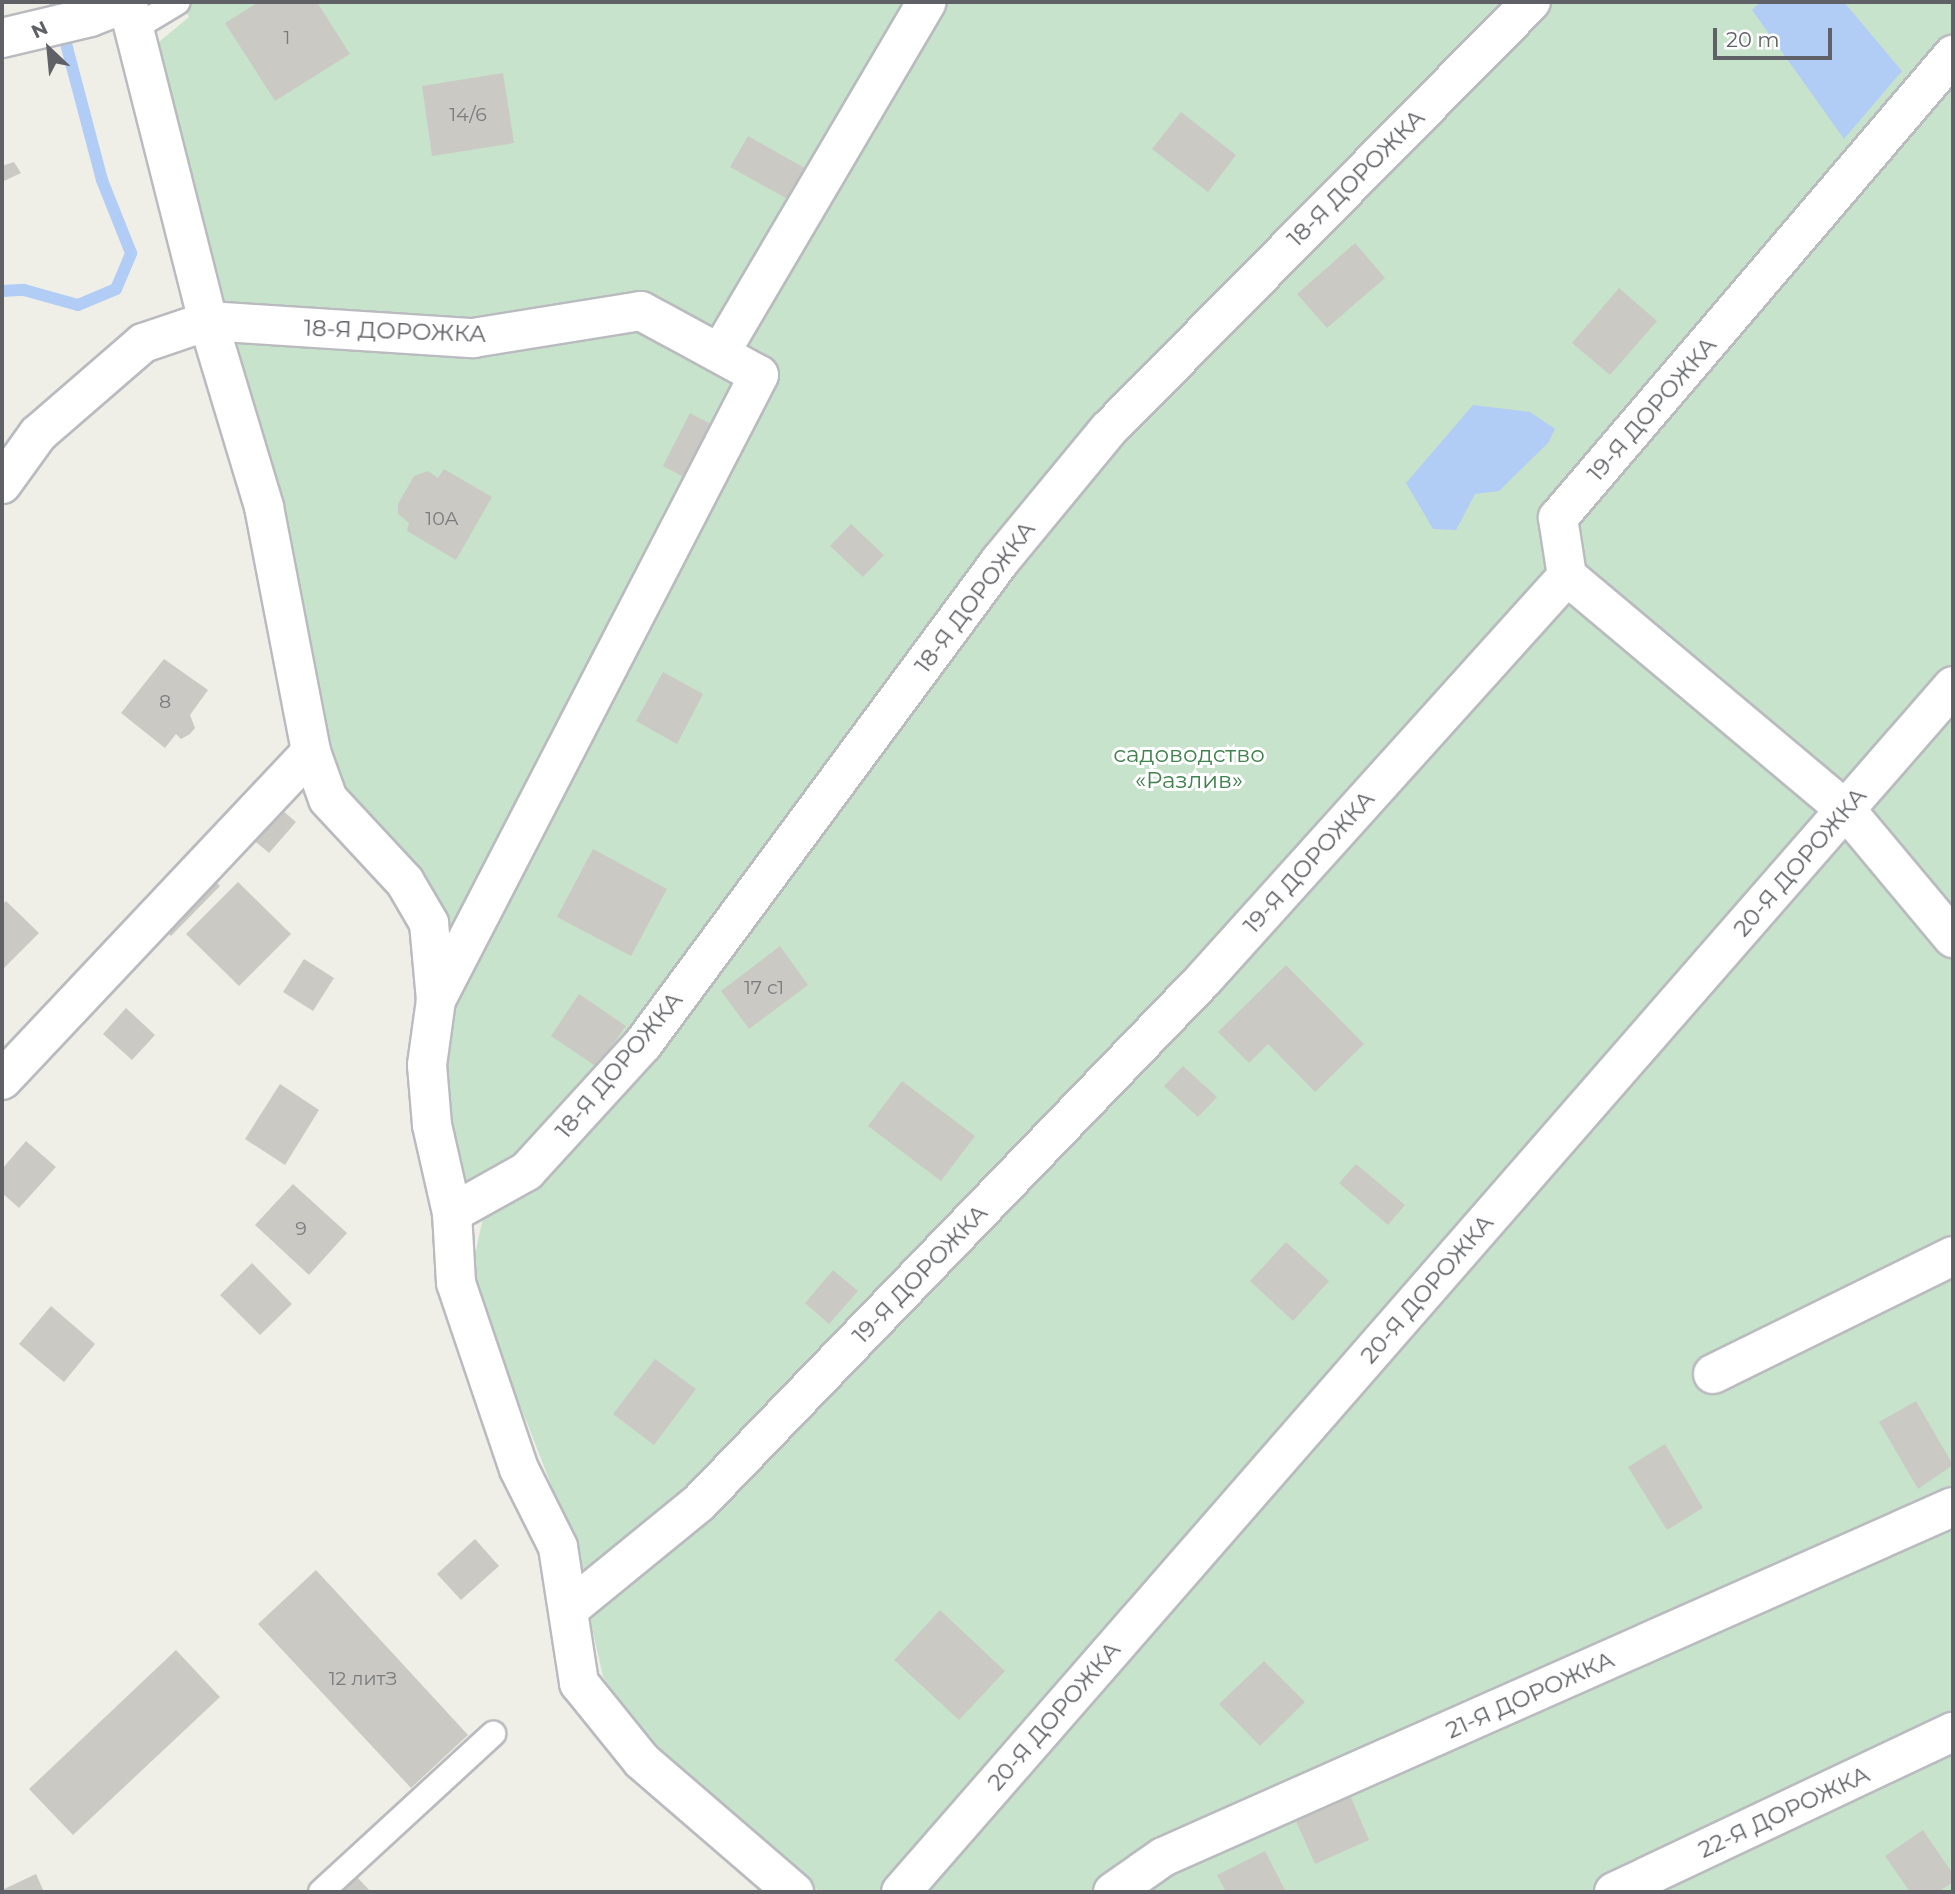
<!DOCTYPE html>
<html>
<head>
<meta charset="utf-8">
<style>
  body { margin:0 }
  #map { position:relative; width:1955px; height:1894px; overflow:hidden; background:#efefe8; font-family:Montserrat,sans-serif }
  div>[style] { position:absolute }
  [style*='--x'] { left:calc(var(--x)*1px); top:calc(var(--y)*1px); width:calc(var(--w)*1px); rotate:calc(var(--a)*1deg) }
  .green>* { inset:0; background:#c8e3cc }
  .water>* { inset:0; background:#b2cdf5 }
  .stream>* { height:12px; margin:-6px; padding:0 6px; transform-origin:6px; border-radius:6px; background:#b2cdf5 }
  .building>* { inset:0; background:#cbc9c4 }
  .roads { filter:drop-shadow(2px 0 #b9bbbf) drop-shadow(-2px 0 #b9bbbf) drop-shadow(0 2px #b9bbbf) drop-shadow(0 -2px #b9bbbf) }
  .service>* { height:24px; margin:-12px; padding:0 12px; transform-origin:12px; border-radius:12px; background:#fff }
  .minor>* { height:38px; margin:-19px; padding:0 19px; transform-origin:19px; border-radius:19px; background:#fff }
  span { translate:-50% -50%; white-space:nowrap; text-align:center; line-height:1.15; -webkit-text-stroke:6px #fff; paint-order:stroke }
  .number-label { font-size:19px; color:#7a7b7e }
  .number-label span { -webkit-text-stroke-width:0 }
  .street-label { font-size:23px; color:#5f6166 }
  .park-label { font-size:23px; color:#41824f }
  .frame { position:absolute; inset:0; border:4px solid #5f6166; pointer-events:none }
  .north { position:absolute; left:14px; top:14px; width:70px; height:70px; -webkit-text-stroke:5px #fff; paint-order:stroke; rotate:334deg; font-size:19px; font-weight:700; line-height:28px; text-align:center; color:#5f6166 }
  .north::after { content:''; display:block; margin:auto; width:24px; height:32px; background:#5f6166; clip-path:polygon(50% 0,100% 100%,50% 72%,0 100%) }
  .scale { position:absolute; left:1713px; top:28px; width:119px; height:32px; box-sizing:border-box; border:4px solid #5f6166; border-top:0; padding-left:9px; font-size:21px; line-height:24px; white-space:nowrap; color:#5f6166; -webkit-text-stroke:5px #fff; paint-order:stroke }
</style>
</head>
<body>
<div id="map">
  <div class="green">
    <div style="clip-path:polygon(181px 2px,1953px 2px,1953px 1892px,820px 1892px,658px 1754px,603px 1677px,572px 1538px,470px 1277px,483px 1218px,421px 1120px,415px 995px,437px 903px,337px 782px,275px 478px,198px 228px,154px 46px,189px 17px)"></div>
  </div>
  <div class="water">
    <div style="clip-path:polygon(1760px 2px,1844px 2px,1902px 71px,1844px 139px,1752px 10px)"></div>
    <div style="clip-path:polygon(1473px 405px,1530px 412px,1555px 429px,1548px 443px,1499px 491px,1475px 494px,1456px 530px,1433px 529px,1406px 483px)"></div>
  </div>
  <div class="stream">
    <div style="--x:2;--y:291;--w:22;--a:-3"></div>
    <div style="--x:24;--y:290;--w:56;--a:15.5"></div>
    <div style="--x:78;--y:305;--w:41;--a:-22.8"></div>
    <div style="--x:116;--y:289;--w:39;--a:-67"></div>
    <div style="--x:131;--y:253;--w:79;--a:-111.7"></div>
    <div style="--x:102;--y:180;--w:184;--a:-104.8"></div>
  </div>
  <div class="building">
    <div style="clip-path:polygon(259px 2px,317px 2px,350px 54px,275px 101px,225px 23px)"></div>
    <div style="clip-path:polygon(503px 73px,514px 143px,432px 156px,422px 86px)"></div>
    <div style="clip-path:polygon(1181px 112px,1236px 155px,1208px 192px,1152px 149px)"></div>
    <div style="clip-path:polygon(748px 136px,810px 171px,793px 202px,730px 167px)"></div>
    <div style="clip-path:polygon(14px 162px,21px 173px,2px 182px,2px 166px)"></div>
    <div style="clip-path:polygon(1355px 243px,1385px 278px,1327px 328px,1297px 294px)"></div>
    <div style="clip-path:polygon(1619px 288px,1657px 321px,1610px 375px,1572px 343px)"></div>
    <div style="clip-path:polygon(690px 413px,720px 429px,693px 482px,663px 466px)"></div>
    <div style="clip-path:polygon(444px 469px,492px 497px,456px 560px,407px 531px,409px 523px,398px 514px,398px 504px,414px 476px,428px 471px,438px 478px)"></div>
    <div style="clip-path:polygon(851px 524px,884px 555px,863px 577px,830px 546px)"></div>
    <div style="clip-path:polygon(164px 659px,208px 690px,190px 715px,195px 728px,190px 734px,181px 739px,176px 734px,165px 748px,121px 713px)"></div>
    <div style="clip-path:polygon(663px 672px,703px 694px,677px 744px,636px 721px)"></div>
    <div style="clip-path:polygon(275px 804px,296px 822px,269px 853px,248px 835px)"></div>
    <div style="clip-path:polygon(593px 849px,667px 889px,631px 956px,557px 917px)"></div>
    <div style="clip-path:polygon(207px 873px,220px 886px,171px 936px,157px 922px)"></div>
    <div style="clip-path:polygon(238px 882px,291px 934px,239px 986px,186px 934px)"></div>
    <div style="clip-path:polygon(6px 901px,39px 933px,2px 970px,2px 905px)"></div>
    <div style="clip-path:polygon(780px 946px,808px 985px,749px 1029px,721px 991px)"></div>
    <div style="clip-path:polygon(304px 959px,334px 978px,313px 1011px,283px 992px)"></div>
    <div style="clip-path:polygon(1286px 965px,1364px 1044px,1315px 1092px,1268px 1044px,1249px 1063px,1218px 1032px)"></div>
    <div style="clip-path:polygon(579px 994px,626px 1026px,597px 1067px,551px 1036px)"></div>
    <div style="clip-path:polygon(126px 1008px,155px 1035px,132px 1060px,103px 1034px)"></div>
    <div style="clip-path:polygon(1183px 1066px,1217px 1097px,1198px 1117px,1164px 1086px)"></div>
    <div style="clip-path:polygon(902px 1081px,975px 1136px,941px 1181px,868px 1126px)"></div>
    <div style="clip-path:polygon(280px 1084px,319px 1110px,285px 1165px,245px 1139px)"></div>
    <div style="clip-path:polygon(26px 1141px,56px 1167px,19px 1208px,2px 1193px,2px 1169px)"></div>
    <div style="clip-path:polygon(1356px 1164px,1405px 1205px,1388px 1225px,1339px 1183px)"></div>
    <div style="clip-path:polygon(293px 1184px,347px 1233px,309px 1275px,255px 1225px)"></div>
    <div style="clip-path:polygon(1286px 1242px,1329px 1281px,1293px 1321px,1250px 1281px)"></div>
    <div style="clip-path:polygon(252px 1263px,292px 1304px,260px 1335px,220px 1295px)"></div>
    <div style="clip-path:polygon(833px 1270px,858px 1291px,829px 1324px,805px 1303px)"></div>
    <div style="clip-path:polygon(51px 1306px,95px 1344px,64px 1382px,19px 1344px)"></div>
    <div style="clip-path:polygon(655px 1359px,696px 1389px,654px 1445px,613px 1414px)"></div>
    <div style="clip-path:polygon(1916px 1401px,1953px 1465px,1918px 1489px,1879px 1422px)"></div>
    <div style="clip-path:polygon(1665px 1444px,1703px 1508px,1667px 1530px,1628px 1467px)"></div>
    <div style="clip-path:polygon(475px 1539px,499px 1566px,461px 1600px,437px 1574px)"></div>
    <div style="clip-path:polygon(316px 1570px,468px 1735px,411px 1788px,258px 1624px)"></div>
    <div style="clip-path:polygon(940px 1610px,1005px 1671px,959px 1720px,894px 1660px)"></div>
    <div style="clip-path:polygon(176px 1650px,220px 1697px,73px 1835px,29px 1789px)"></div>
    <div style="clip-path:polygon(1264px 1661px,1305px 1702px,1260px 1746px,1219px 1704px)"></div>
    <div style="clip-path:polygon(1347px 1788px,1369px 1840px,1315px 1864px,1292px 1812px)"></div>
    <div style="clip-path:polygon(1923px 1830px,1953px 1874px,1953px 1882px,1938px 1892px,1910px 1892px,1885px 1856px)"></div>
    <div style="clip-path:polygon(1265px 1851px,1286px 1892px,1226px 1892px,1217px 1875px)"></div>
    <div style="clip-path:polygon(36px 1874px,44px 1892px,2px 1892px,2px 1890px)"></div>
    <div style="clip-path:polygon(357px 1877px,371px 1892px,341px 1892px)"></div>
  </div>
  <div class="roads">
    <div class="service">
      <div style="--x:133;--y:29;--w:52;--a:-31"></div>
      <div style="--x:321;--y:1892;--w:234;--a:-42.6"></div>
    </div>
    <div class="minor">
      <div style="--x:128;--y:5;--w:326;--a:75.8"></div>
      <div style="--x:208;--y:321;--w:194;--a:73.2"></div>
      <div style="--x:264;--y:507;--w:249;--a:79.1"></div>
      <div style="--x:311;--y:752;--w:50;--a:70.1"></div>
      <div style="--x:328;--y:799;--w:113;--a:47.1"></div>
      <div style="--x:405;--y:882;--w:48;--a:59.7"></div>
      <div style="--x:429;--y:923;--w:77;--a:84.8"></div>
      <div style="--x:436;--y:1000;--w:66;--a:97.9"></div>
      <div style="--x:427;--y:1065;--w:60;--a:85.2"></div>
      <div style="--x:432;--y:1125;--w:90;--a:77.2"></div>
      <div style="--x:452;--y:1213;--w:70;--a:86.7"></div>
      <div style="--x:456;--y:1283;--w:196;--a:71.3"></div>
      <div style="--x:519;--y:1469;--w:87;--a:63.4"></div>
      <div style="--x:558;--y:1547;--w:138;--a:81.2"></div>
      <div style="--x:579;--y:1683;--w:100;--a:51.1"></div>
      <div style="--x:642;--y:1761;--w:201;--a:40.8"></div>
      <div style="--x:2;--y:38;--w:90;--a:-13.4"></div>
      <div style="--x:90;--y:17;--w:41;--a:-21.5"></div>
      <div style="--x:720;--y:353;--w:407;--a:-59.5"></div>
      <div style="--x:2;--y:484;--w:62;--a:-54.2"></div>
      <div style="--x:38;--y:434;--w:139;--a:-40.9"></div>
      <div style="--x:143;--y:343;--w:69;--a:-18.7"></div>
      <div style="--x:208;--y:321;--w:266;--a:3.7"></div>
      <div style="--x:473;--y:338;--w:170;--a:-9.1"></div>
      <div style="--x:641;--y:311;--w:134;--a:28.5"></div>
      <div style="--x:759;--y:375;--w:704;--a:117.33"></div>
      <div style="--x:1567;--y:576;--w:364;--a:40"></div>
      <div style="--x:1846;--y:810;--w:167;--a:50.1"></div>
      <div style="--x:2;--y:1080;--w:451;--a:-46.7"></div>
      <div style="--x:452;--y:1213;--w:86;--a:-29.2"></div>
      <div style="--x:527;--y:1171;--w:172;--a:-47.6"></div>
      <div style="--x:643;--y:1044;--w:601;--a:-53.53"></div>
      <div style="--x:1000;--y:561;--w:171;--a:-50.5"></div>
      <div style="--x:1109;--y:429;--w:600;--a:-45.34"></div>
      <div style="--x:1713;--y:1374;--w:267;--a:-26.2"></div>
      <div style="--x:569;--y:1609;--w:168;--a:-39.2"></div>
      <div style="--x:699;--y:1503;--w:726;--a:-46.06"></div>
      <div style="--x:1203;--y:980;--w:544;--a:-47.98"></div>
      <div style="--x:1567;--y:576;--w:59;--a:-98.8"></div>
      <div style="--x:1558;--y:518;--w:609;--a:-49.53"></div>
      <div style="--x:901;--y:1892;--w:1600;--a:-48.9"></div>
      <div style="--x:1113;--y:1892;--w:61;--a:-35"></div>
      <div style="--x:1163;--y:1857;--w:864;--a:-23.9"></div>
      <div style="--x:1614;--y:1892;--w:375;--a:-25.3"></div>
    </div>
  </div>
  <div class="number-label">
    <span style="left:287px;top:38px">1</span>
    <span style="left:468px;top:115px">14/6</span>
    <span style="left:442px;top:519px">10А</span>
    <span style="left:165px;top:702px">8</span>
    <span style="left:764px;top:988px">17 с1</span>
    <span style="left:301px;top:1229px">9</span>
    <span style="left:363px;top:1679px">12 литЗ</span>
  </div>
  <div class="street-label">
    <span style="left:1356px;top:178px;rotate:-45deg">18-Я ДОРОЖКА</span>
    <span style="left:395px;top:331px;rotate:2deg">18-Я ДОРОЖКА</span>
    <span style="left:1652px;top:409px;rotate:-49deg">19-Я ДОРОЖКА</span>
    <span style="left:975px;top:597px;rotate:-53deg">18-Я ДОРОЖКА</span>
    <span style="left:1309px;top:862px;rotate:-48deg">19-Я ДОРОЖКА</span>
    <span style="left:1800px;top:862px;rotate:-49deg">20-Я ДОРОЖКА</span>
    <span style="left:619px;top:1065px;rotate:-50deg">18-Я ДОРОЖКА</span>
    <span style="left:920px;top:1274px;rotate:-46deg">19-Я ДОРОЖКА</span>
    <span style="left:1427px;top:1289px;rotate:-49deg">20-Я ДОРОЖКА</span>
    <span style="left:1530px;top:1695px;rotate:-24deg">21-Я ДОРОЖКА</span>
    <span style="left:1054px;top:1716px;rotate:-49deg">20-Я ДОРОЖКА</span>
    <span style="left:1784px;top:1812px;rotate:-25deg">22-Я ДОРОЖКА</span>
  </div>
  <div class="park-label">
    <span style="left:1189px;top:767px">садоводство<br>«Разлив»</span>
  </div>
  <div class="frame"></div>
  <div class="north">N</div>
  <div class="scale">20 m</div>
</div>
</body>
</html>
